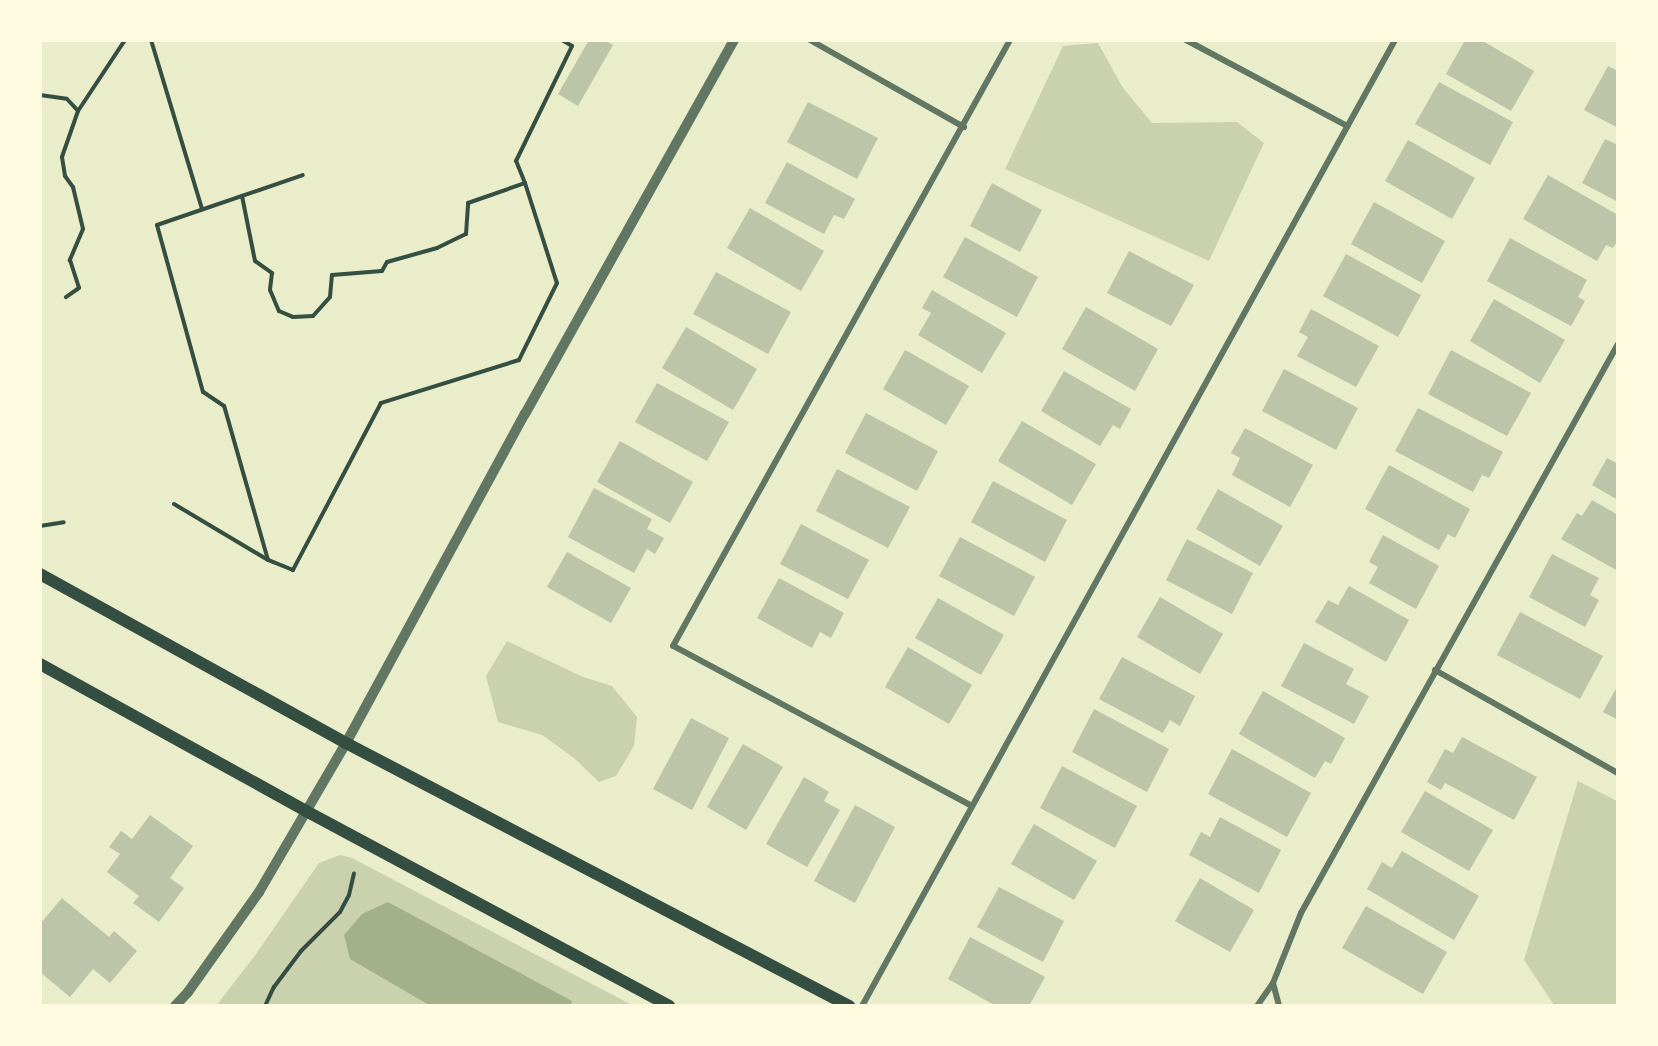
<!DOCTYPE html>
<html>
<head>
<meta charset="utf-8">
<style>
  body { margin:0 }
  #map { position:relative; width:1658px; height:1046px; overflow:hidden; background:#e9edc9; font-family:"PT Sans",sans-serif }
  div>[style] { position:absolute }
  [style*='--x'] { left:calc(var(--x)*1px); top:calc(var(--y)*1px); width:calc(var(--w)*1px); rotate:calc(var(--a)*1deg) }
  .green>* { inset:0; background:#cad2ad }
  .water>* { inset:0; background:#a3b18a }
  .building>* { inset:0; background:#bcc5a7 }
  .path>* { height:4px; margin:-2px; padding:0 2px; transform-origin:2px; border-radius:2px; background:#344e41 }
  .minor>* { height:6px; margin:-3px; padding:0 3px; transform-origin:3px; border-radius:3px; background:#617663 }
  .tertiary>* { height:10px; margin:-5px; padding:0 5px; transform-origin:5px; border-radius:5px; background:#617663 }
  .secondary>* { height:12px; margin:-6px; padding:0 6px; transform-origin:6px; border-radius:6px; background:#344e41 }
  span { translate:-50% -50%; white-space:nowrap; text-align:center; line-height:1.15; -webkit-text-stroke:6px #fefae0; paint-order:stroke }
  .frame { position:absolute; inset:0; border:42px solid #fefae0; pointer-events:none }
</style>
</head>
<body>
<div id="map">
  <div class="green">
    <div style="clip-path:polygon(1098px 43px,1123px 88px,1152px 123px,1237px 122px,1264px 143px,1209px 261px,1005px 169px,1063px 46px)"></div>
    <div style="clip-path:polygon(507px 641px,583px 677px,612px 686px,637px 717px,634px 746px,616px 776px,599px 782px,574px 758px,542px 735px,498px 722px,486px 676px)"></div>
    <div style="clip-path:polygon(1578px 781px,1617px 801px,1617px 1005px,1554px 1005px,1524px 960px)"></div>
    <div style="clip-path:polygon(340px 855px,352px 858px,632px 1005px,216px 1006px,256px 954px,319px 863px)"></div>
  </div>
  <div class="water">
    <div style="clip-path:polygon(388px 902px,572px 1001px,571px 1005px,429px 1005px,350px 959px,344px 935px,362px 914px)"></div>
  </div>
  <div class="building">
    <div style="clip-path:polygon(589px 40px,604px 40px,613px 45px,578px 106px,558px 94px)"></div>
    <div style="clip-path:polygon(1465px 40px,1481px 40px,1534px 71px,1511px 111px,1446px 74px)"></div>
    <div style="clip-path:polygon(1608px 66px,1618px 71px,1618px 128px,1584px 110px)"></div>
    <div style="clip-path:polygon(1439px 82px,1513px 122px,1490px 165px,1415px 124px)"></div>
    <div style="clip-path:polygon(808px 102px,878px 138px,857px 179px,787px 142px)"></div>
    <div style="clip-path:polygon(1605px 139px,1618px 145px,1618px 202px,1582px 183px)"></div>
    <div style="clip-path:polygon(1408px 140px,1475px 178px,1452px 219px,1385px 181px)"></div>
    <div style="clip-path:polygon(787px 162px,855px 199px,844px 219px,834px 215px,824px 234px,765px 203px)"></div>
    <div style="clip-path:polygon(1548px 175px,1618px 215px,1618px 240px,1613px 248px,1606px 245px,1597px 261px,1523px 219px)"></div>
    <div style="clip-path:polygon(992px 183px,1042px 210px,1020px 252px,970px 226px)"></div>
    <div style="clip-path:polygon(1374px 202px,1445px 241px,1422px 283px,1351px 244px)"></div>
    <div style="clip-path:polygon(750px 208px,824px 251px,801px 291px,727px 248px)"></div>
    <div style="clip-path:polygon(965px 237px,1038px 277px,1017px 317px,943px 277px)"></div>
    <div style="clip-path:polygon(1510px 238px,1587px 280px,1578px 297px,1585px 301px,1571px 326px,1487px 281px)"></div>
    <div style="clip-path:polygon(1129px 251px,1194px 285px,1171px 326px,1107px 293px)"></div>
    <div style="clip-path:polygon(1346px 254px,1421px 295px,1398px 337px,1323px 296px)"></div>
    <div style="clip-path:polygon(716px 272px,791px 312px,768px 354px,693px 314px)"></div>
    <div style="clip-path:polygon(932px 290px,1006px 333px,982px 373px,918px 335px,931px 313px,922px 308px)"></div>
    <div style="clip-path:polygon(1494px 299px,1565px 340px,1540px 383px,1470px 341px)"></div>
    <div style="clip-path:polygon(1086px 307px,1158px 349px,1135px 391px,1062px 349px)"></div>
    <div style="clip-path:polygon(1311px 309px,1379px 346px,1356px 387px,1297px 356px,1308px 337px,1299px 332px)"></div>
    <div style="clip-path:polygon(686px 327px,757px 369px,733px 410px,662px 368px)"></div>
    <div style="clip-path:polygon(905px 350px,969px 386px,946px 425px,883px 389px)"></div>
    <div style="clip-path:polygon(1451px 350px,1531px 393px,1507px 436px,1428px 394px)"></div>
    <div style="clip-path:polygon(1284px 369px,1358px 408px,1336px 450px,1262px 411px)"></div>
    <div style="clip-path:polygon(1064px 371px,1131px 409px,1120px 429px,1113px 425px,1100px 446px,1041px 411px)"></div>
    <div style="clip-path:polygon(657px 383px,729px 422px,707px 461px,635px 422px)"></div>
    <div style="clip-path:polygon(1418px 408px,1503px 452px,1489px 478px,1482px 475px,1473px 492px,1395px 451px)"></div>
    <div style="clip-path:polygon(866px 413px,938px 451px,917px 491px,845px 453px)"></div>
    <div style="clip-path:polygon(1022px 421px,1096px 464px,1072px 505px,998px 461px)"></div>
    <div style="clip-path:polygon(1245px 428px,1313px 465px,1290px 507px,1232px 475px,1240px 458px,1231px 453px)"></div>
    <div style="clip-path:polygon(620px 441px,693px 482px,670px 523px,597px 482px)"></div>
    <div style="clip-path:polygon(1607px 458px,1618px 464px,1618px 500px,1592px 485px)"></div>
    <div style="clip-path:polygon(1389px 465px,1470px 509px,1455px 538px,1448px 534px,1439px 550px,1365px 509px)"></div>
    <div style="clip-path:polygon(837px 469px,910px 507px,888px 548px,816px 511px)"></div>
    <div style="clip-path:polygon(993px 481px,1067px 520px,1045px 562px,971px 522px)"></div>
    <div style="clip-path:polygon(594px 488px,652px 519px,647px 529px,664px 538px,655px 554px,647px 549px,634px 573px,568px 537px)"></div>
    <div style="clip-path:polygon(1218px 489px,1283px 526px,1260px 566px,1196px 529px)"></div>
    <div style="clip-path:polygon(1592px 500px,1618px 515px,1618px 571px,1561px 539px,1577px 513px,1582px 516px)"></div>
    <div style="clip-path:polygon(801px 524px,869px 560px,848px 599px,780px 564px)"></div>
    <div style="clip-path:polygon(1383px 535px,1439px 566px,1416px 609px,1369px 583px,1378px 567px,1369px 562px)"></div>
    <div style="clip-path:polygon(960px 537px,1035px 577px,1014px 616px,939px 576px)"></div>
    <div style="clip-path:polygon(1187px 539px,1253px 573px,1232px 614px,1166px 580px)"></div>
    <div style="clip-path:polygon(567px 552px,631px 588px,611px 623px,547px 587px)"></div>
    <div style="clip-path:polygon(1552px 554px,1599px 578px,1590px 595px,1599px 600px,1585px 627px,1529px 597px)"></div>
    <div style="clip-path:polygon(779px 578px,844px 613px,831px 638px,820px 632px,812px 648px,757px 618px)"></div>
    <div style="clip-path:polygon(1349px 586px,1409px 620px,1386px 662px,1315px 622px,1328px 600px,1338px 605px)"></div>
    <div style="clip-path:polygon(1160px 597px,1223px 634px,1200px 674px,1137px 637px)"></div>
    <div style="clip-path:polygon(938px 598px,1004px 635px,981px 675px,915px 638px)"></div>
    <div style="clip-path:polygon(1520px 612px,1603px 656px,1580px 699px,1497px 655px)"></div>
    <div style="clip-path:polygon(1304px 643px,1354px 669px,1346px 684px,1369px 696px,1354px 724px,1281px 686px)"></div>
    <div style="clip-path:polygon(908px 647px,972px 685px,949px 724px,885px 687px)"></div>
    <div style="clip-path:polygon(1122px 657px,1195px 696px,1180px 726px,1170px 720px,1163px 733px,1099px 699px)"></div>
    <div style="clip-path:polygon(1618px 685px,1618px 720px,1603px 712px)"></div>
    <div style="clip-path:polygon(1263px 691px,1345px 738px,1331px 764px,1325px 761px,1315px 778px,1239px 734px)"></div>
    <div style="clip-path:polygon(1094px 709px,1169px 749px,1147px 792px,1072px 752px)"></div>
    <div style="clip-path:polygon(691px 718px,729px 738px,692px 810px,653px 789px)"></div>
    <div style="clip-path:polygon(1462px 737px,1537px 777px,1514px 820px,1445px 783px,1441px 790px,1427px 782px,1445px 749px,1453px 753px)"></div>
    <div style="clip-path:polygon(743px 744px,783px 767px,746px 830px,707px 807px)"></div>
    <div style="clip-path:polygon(1232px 749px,1311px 793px,1287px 837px,1208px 794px)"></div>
    <div style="clip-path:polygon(1062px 766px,1137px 806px,1115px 848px,1040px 808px)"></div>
    <div style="clip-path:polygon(804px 777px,829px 792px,824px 801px,840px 810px,807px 867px,766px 844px)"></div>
    <div style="clip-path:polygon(1425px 791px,1493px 830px,1469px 871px,1401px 832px)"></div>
    <div style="clip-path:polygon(855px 805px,895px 827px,855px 903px,814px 881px)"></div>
    <div style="clip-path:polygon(150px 815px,193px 846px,170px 878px,184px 888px,159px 922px,133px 903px,139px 896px,107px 872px,120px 854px,109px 847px,121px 831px,132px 839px)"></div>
    <div style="clip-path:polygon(1220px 817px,1281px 850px,1259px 893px,1189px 855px,1201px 832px,1210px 837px)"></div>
    <div style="clip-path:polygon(1034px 824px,1097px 861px,1074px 900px,1011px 864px)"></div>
    <div style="clip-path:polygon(1402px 851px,1479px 896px,1454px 940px,1367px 889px,1382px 862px,1392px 868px)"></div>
    <div style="clip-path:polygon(1200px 878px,1254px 910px,1230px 952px,1175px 921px)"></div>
    <div style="clip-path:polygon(999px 887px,1064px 921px,1043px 962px,977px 927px)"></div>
    <div style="clip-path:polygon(62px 898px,109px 937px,114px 931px,137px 951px,110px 983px,93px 969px,70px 997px,40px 972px,40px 924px)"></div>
    <div style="clip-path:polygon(1366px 906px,1447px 952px,1423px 994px,1342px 948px)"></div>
    <div style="clip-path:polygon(970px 937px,1045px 977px,1029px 1006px,996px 1006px,948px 979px)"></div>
  </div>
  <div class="path">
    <div style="--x:151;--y:40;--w:177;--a:73.2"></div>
    <div style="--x:40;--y:95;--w:27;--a:8"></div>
    <div style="--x:67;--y:99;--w:16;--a:47"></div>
    <div style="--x:78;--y:111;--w:49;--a:109.2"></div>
    <div style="--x:62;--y:157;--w:19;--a:81"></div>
    <div style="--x:65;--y:176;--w:14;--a:54"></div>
    <div style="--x:73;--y:187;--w:43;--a:76.6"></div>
    <div style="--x:83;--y:229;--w:34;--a:113"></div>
    <div style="--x:70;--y:260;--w:29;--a:72"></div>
    <div style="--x:79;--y:288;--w:16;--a:145"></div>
    <div style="--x:78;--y:111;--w:85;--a:-56.5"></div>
    <div style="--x:525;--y:183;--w:24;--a:-112"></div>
    <div style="--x:516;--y:161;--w:128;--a:-64"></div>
    <div style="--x:572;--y:46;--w:12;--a:-149"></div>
    <div style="--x:242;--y:196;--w:66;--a:78.7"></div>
    <div style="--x:255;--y:261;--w:21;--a:35"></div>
    <div style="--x:272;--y:273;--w:17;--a:97"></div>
    <div style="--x:270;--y:290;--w:23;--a:67"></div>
    <div style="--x:279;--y:311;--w:15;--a:23"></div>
    <div style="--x:293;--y:317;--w:20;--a:-3"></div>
    <div style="--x:313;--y:316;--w:25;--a:-48"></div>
    <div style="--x:330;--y:297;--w:22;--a:-85"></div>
    <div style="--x:332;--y:275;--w:50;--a:-4.6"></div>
    <div style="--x:382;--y:271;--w:10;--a:-61"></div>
    <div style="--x:387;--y:262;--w:52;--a:-15.6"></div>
    <div style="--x:437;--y:248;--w:32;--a:-26"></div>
    <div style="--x:466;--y:234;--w:31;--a:-86"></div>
    <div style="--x:468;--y:203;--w:60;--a:-19.3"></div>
    <div style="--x:525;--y:183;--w:105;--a:72.3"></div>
    <div style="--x:557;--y:283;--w:86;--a:116.3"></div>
    <div style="--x:519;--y:360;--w:145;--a:162.7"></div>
    <div style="--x:381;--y:403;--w:189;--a:117.8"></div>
    <div style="--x:293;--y:570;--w:27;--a:-158"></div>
    <div style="--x:174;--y:504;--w:109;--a:30.8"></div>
    <div style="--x:268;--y:560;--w:160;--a:-105.9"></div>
    <div style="--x:224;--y:406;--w:25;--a:-146"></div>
    <div style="--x:203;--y:392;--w:173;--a:-105.4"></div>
    <div style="--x:157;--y:225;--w:154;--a:-18.9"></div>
    <div style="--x:40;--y:526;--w:24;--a:-9"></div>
    <div style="--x:265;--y:1006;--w:21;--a:-65"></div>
    <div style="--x:274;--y:987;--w:45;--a:-53.1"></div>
    <div style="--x:301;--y:951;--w:55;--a:-45"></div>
    <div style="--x:340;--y:912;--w:19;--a:-62"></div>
    <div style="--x:349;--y:895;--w:22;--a:-77"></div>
  </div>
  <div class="minor">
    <div style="--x:810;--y:40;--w:177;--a:29.5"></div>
    <div style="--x:1186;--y:40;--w:183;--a:28.1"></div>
    <div style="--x:1435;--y:670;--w:210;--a:29.4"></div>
    <div style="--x:972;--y:806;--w:339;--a:-151.8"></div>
    <div style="--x:673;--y:646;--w:693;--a:-60.92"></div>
    <div style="--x:1273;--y:983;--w:24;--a:75"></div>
    <div style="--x:862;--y:1006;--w:1103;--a:-61.11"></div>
    <div style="--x:1257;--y:1006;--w:28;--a:-55"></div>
    <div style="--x:1273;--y:983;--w:75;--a:-68.2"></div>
    <div style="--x:1301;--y:913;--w:651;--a:-60.88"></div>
  </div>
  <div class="tertiary">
    <div style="--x:175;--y:1006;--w:19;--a:-47"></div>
    <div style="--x:188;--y:992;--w:123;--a:-54.6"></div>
    <div style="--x:259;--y:892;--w:173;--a:-59.7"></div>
    <div style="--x:346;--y:743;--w:375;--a:-61.5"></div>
    <div style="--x:525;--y:414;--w:428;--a:-60.8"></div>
  </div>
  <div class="secondary">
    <div style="--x:40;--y:574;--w:350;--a:28.9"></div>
    <div style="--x:346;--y:743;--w:568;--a:27.6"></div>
    <div style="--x:40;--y:664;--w:304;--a:28.9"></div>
    <div style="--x:306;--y:811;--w:412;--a:28.2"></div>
  </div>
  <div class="frame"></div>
</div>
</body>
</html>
